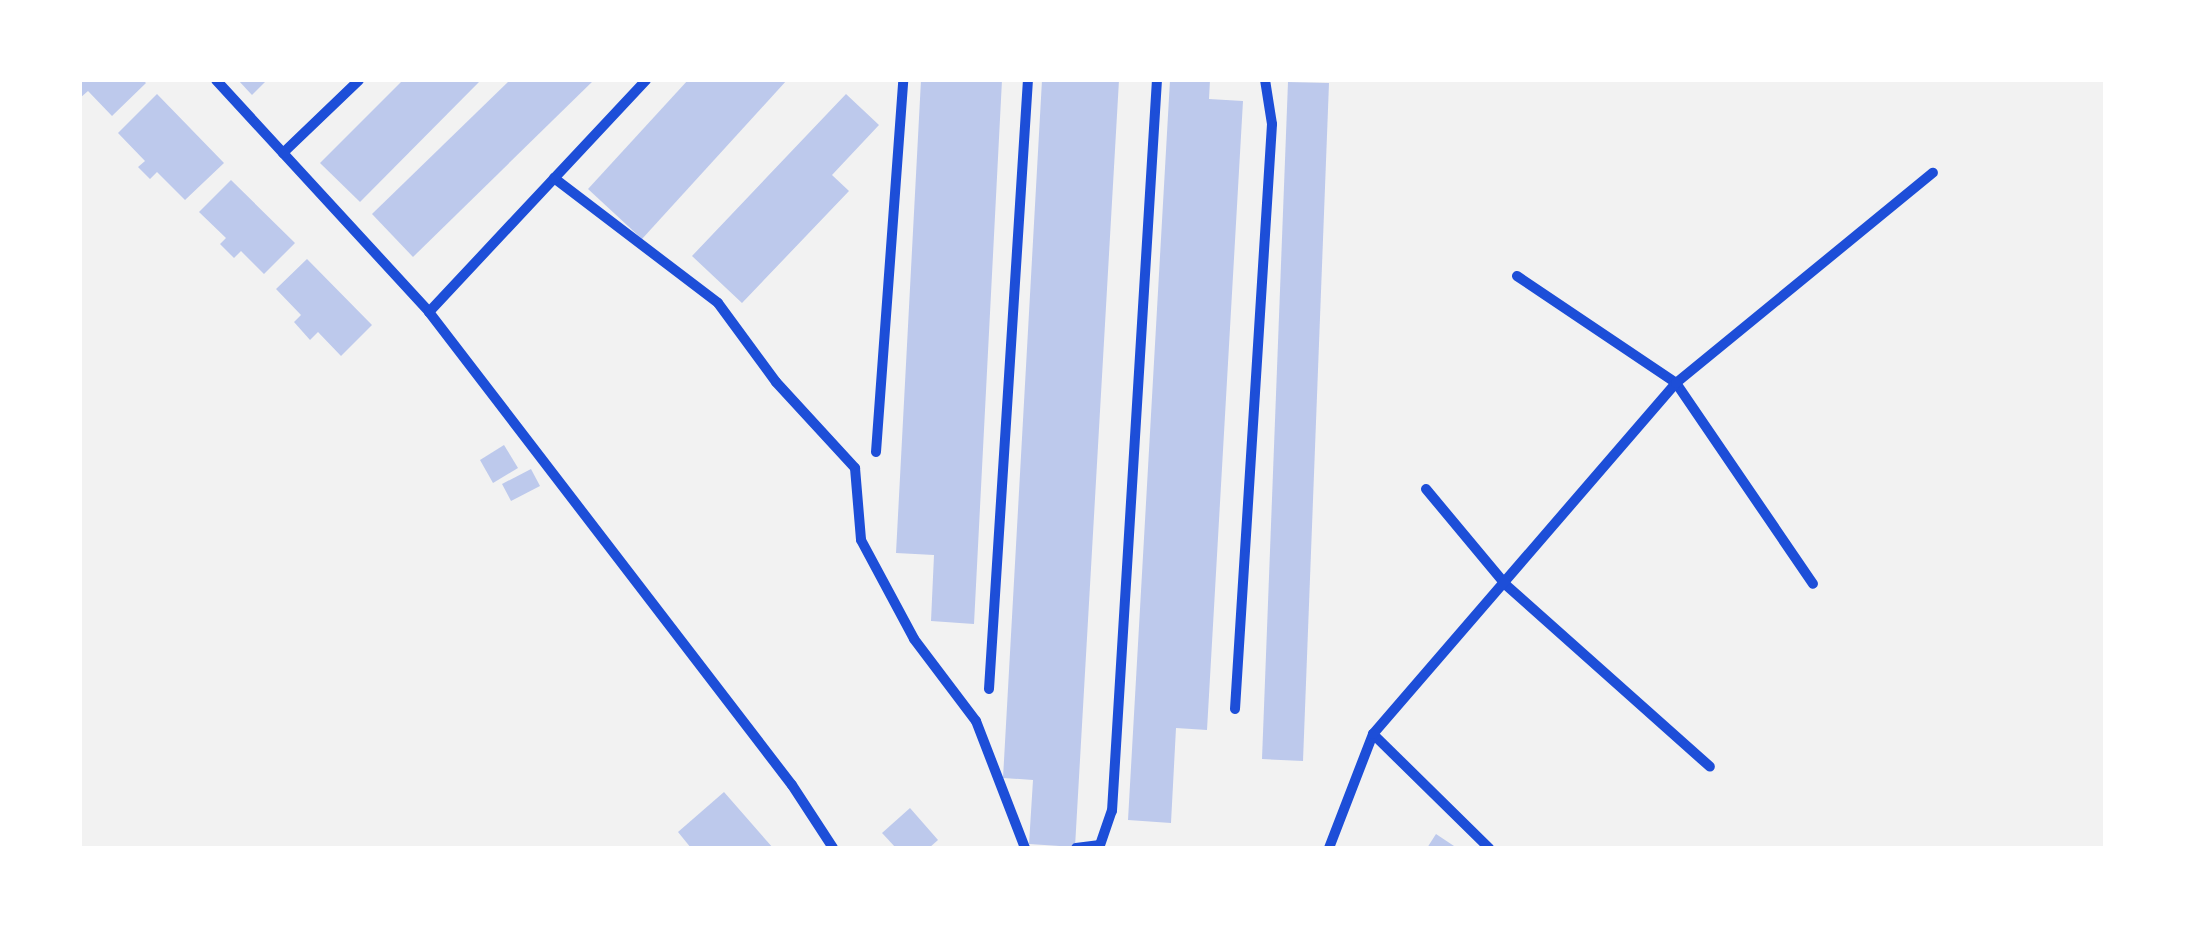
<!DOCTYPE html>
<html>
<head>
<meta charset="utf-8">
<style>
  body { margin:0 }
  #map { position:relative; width:2185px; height:928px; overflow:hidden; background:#f2f2f2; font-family:"Fira Sans",sans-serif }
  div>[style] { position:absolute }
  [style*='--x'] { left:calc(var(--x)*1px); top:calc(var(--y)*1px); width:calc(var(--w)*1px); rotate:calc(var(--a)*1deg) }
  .building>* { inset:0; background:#bdc9ec }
  .minor>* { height:10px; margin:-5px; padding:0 5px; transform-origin:5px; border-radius:5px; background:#1d4ed8 }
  span { translate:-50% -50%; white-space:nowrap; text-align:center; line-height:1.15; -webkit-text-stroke:10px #fff; paint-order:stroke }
  .frame { position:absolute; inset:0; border:82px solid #fff; pointer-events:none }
</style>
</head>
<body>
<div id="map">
  <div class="building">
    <div style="clip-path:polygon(80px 80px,143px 80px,146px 83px,112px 116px,88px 91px,80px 98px)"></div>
    <div style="clip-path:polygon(238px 80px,267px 80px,252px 95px)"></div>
    <div style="clip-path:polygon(403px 80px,481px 80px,360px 202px,320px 163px)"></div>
    <div style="clip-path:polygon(510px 80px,594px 80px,413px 257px,372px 214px)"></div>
    <div style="clip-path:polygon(688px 80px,787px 80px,642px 239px,588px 189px)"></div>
    <div style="clip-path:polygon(921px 80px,1002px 80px,974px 624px,931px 621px,934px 555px,896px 553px)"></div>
    <div style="clip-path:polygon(1042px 80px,1119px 80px,1075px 847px,1029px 844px,1033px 780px,1003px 778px)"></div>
    <div style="clip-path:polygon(1170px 80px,1210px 80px,1209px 99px,1243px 101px,1207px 730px,1176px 728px,1171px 823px,1128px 820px)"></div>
    <div style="clip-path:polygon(1288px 82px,1329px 83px,1303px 761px,1262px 759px)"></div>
    <div style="clip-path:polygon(157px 94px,224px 163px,185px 200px,157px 172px,150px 179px,138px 167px,145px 161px,118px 133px)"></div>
    <div style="clip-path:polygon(846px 94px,879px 125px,832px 175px,849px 191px,742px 303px,692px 256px)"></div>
    <div style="clip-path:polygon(231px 180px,295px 243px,264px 274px,241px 251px,234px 258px,220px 244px,226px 238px,199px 212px)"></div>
    <div style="clip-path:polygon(307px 259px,372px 325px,341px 356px,318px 332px,310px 340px,294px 322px,301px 315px,276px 289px)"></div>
    <div style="clip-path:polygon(504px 445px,518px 468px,493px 483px,480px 460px)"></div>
    <div style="clip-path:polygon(531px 469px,540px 486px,511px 501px,502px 484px)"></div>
    <div style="clip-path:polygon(724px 792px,773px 848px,691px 848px,678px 832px)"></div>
    <div style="clip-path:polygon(910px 808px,938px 840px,929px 848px,896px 848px,882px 833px)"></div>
    <div style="clip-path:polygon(1436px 834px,1457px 848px,1427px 848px)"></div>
  </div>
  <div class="minor">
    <div style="--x:216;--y:80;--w:315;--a:47.4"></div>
    <div style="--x:429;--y:312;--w:596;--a:52.5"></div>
    <div style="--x:792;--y:785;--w:75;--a:56.9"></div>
    <div style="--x:283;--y:153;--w:105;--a:-43.8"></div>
    <div style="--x:554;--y:178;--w:206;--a:37.3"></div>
    <div style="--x:718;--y:303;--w:98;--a:53.7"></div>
    <div style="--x:776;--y:382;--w:117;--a:47.4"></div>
    <div style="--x:855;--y:468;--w:72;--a:85.2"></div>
    <div style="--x:861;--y:540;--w:112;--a:61.8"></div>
    <div style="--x:914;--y:639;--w:103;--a:52.9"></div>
    <div style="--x:976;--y:721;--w:136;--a:68.9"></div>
    <div style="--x:1517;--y:276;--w:192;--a:33.9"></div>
    <div style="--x:1676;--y:383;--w:243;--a:55.7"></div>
    <div style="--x:429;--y:312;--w:318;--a:-46.9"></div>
    <div style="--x:876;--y:452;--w:373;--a:-85.8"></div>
    <div style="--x:1426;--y:489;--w:125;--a:50.2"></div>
    <div style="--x:1506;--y:585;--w:273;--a:41.7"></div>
    <div style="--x:989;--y:689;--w:610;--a:-86.34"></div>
    <div style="--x:1235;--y:709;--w:586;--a:-86.38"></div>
    <div style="--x:1272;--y:124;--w:45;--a:-99"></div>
    <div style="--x:1373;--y:734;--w:163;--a:44.5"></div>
    <div style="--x:1076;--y:848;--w:24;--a:-7"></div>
    <div style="--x:1100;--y:845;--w:36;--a:-71"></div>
    <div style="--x:1112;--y:811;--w:732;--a:-86.48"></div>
    <div style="--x:1329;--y:848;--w:122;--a:-68.9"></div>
    <div style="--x:1373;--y:734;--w:464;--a:-49.2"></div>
    <div style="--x:1676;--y:383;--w:332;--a:-39.3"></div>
  </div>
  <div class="frame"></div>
</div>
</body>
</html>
